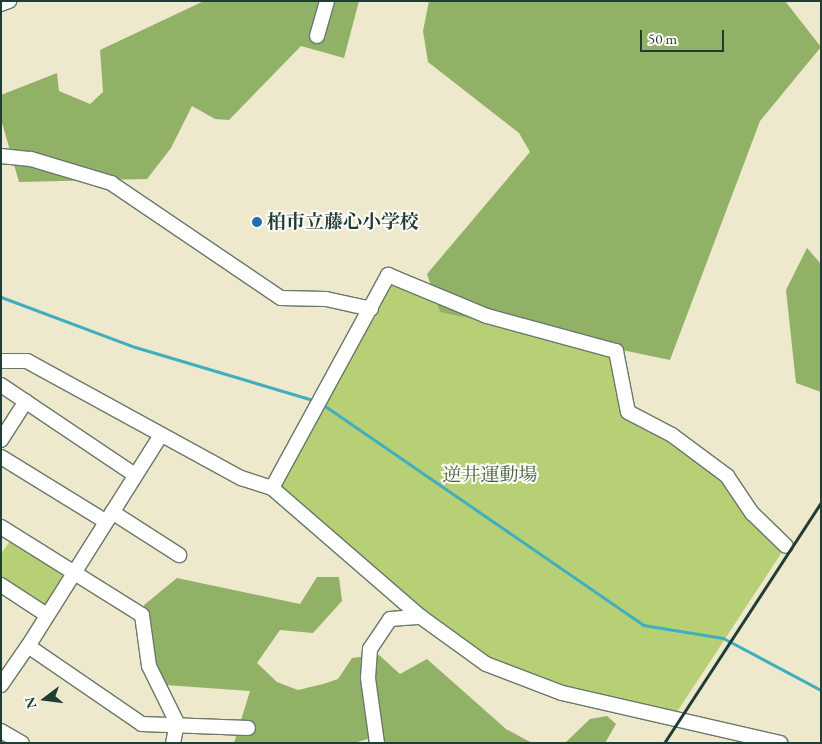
<!DOCTYPE html>
<html>
<head>
<meta charset="utf-8">
<style>
  body { margin:0 }
  #map { position:relative; width:822px; height:744px; overflow:hidden; background:#eee8cc; font-family:"EB Garamond","Noto Serif JP",serif }
  div>[style] { position:absolute }
  [style*='--x'] { left:calc(var(--x)*1px); top:calc(var(--y)*1px); width:calc(var(--w)*1px); rotate:calc(var(--a)*1deg) }
  .green>* { inset:0; background:#b7d075 }
  .forest>* { inset:0; background:#91b266 }
  .stream>* { height:3px; margin:-1.5px; padding:0 1.5px; transform-origin:1.5px; border-radius:1.5px; background:#41aebf }
  .roads { filter:drop-shadow(1px 0 #677969) drop-shadow(-1px 0 #677969) drop-shadow(0 1px #677969) drop-shadow(0 -1px #677969) }
  .minor>* { height:14px; margin:-7px; padding:0 7px; transform-origin:7px; border-radius:7px; background:#fff }
  .rail>* { height:3px; margin:-1.5px; padding:0 1.5px; transform-origin:1.5px; border-radius:1.5px; background:#1f3d34 }
  .dots>* { width:14px; height:14px; translate:-50% -50%; box-sizing:border-box; border:2px solid #fdfcf7; border-radius:50% }
  span { translate:-50% -50%; white-space:nowrap; text-align:center; line-height:1.15; -webkit-text-stroke:4px #fdfcf7; paint-order:stroke }
  .poi-label { font-size:19px; color:#1f3d34; font-weight:700 }
  .left { translate:0 -50%; text-align:left }
  .park-label { font-size:19px; color:#456244 }
  .frame { position:absolute; inset:0; border:2px solid #1f3d34; pointer-events:none }
  .north { position:absolute; left:20px; top:674px; width:50px; height:50px; -webkit-text-stroke:4px #fdfcf7; paint-order:stroke; rotate:255deg; font-size:14px; font-weight:700; line-height:20px; text-align:center; color:#1f3d34 }
  .north::after { content:''; display:block; margin:auto; width:18px; height:22px; background:#1f3d34; clip-path:polygon(50% 0,100% 100%,50% 72%,0 100%) }
  .scale { position:absolute; left:640px; top:30px; width:84px; height:22px; box-sizing:border-box; border:2px solid #1f3d34; border-top:0; padding-left:6px; font-size:15px; line-height:18px; white-space:nowrap; color:#1f3d34; -webkit-text-stroke:4px #fdfcf7; paint-order:stroke }
</style>
</head>
<body>
<div id="map">
  <div class="green">
    <div style="clip-path:polygon(389px 282px,607px 347px,635px 419px,727px 476px,786px 546px,673px 718px,486px 664px,272px 488px,313px 413px,375px 317px)"></div>
    <div style="clip-path:polygon(10px 541px,61px 573px,63px 581px,46px 608px,1px 582px,1px 554px)"></div>
  </div>
  <div class="forest">
    <div style="clip-path:polygon(204px 1px,359px 1px,344px 58px,301px 46px,229px 120px,215px 119px,192px 106px,171px 148px,147px 179px,19px 182px,1px 119px,1px 95px,57px 73px,59px 91px,90px 104px,103px 92px,100px 50px)"></div>
    <div style="clip-path:polygon(429px 1px,785px 1px,821px 47px,760px 121px,670px 360px,440px 312px,427px 274px,530px 152px,519px 133px,428px 62px,423px 31px)"></div>
    <div style="clip-path:polygon(807px 248px,821px 264px,821px 392px,796px 383px,786px 290px)"></div>
    <div style="clip-path:polygon(317px 577px,339px 577px,342px 601px,313px 633px,280px 630px,257px 663px,277px 682px,298px 690px,323px 684px,338px 679px,352px 658px,379px 655px,400px 674px,427px 659px,506px 729px,532px 743px,386px 743px,382px 735px,354px 743px,234px 743px,250px 691px,165px 685px,148px 641px,144px 605px,177px 578px,300px 604px)"></div>
    <div style="clip-path:polygon(607px 716px,616px 724px,605px 743px,565px 743px,590px 719px)"></div>
  </div>
  <div class="stream">
    <div style="--x:1;--y:297;--w:143;--a:20.5"></div>
    <div style="--x:135;--y:347;--w:189;--a:16.6"></div>
    <div style="--x:322;--y:404;--w:390;--a:34.5"></div>
    <div style="--x:643;--y:625;--w:81;--a:9.2"></div>
    <div style="--x:723;--y:638;--w:111;--a:28"></div>
  </div>
  <div class="roads">
    <div class="minor">
      <div style="--x:1;--y:4;--w:9;--a:-21"></div>
      <div style="--x:317;--y:36;--w:36;--a:-74"></div>
      <div style="--x:1;--y:156;--w:30;--a:6"></div>
      <div style="--x:31;--y:159;--w:84;--a:16.7"></div>
      <div style="--x:111;--y:183;--w:205;--a:34.1"></div>
      <div style="--x:281;--y:298;--w:45;--a:1.3"></div>
      <div style="--x:326;--y:299;--w:46;--a:12.5"></div>
      <div style="--x:1;--y:361;--w:26;--a:0"></div>
      <div style="--x:27;--y:361;--w:244;--a:28.7"></div>
      <div style="--x:241;--y:478;--w:33;--a:18"></div>
      <div style="--x:272;--y:488;--w:197;--a:40.9"></div>
      <div style="--x:421;--y:617;--w:80;--a:35.9"></div>
      <div style="--x:486;--y:664;--w:81;--a:20.9"></div>
      <div style="--x:562;--y:693;--w:224;--a:12.9"></div>
      <div style="--x:1;--y:385;--w:161;--a:33.9"></div>
      <div style="--x:161;--y:435;--w:249;--a:122.2"></div>
      <div style="--x:28;--y:646;--w:138;--a:34.4"></div>
      <div style="--x:142;--y:724;--w:106;--a:2.2"></div>
      <div style="--x:1;--y:440;--w:46;--a:-57.3"></div>
      <div style="--x:1;--y:457;--w:122;--a:31.6"></div>
      <div style="--x:272;--y:488;--w:243;--a:-61.4"></div>
      <div style="--x:388;--y:275;--w:107;--a:22.5"></div>
      <div style="--x:487;--y:316;--w:134;--a:15.2"></div>
      <div style="--x:616;--y:351;--w:62;--a:78.9"></div>
      <div style="--x:628;--y:412;--w:50;--a:27.6"></div>
      <div style="--x:672;--y:435;--w:69;--a:36.7"></div>
      <div style="--x:727;--y:476;--w:45;--a:56"></div>
      <div style="--x:752;--y:513;--w:47;--a:44.1"></div>
      <div style="--x:112;--y:512;--w:80;--a:32.7"></div>
      <div style="--x:1;--y:527;--w:166;--a:32"></div>
      <div style="--x:142;--y:615;--w:51;--a:82.2"></div>
      <div style="--x:149;--y:666;--w:64;--a:63.8"></div>
      <div style="--x:177;--y:723;--w:20;--a:101"></div>
      <div style="--x:1;--y:585;--w:55;--a:33.1"></div>
      <div style="--x:1;--y:685;--w:47;--a:-55.3"></div>
      <div style="--x:1;--y:731;--w:24;--a:30"></div>
      <div style="--x:377;--y:743;--w:66;--a:-97.9"></div>
      <div style="--x:368;--y:678;--w:29;--a:-86"></div>
      <div style="--x:370;--y:649;--w:36;--a:-56"></div>
      <div style="--x:390;--y:619;--w:31;--a:-4"></div>
    </div>
  </div>
  <div class="rail">
    <div style="--x:664;--y:743;--w:288;--a:-56.9"></div>
  </div>
  <div class="dots">
    <div style="left:257px;top:222px;background:#1f6fb2"></div>
  </div>
  <div class="poi-label">
    <span class="left" style="left:267px;top:222px">柏市立藤心小学校</span>
  </div>
  <div class="park-label">
    <span style="left:490px;top:475px">逆井運動場</span>
  </div>
  <div class="frame"></div>
  <div class="north">N</div>
  <div class="scale">50 m</div>
</div>
</body>
</html>
